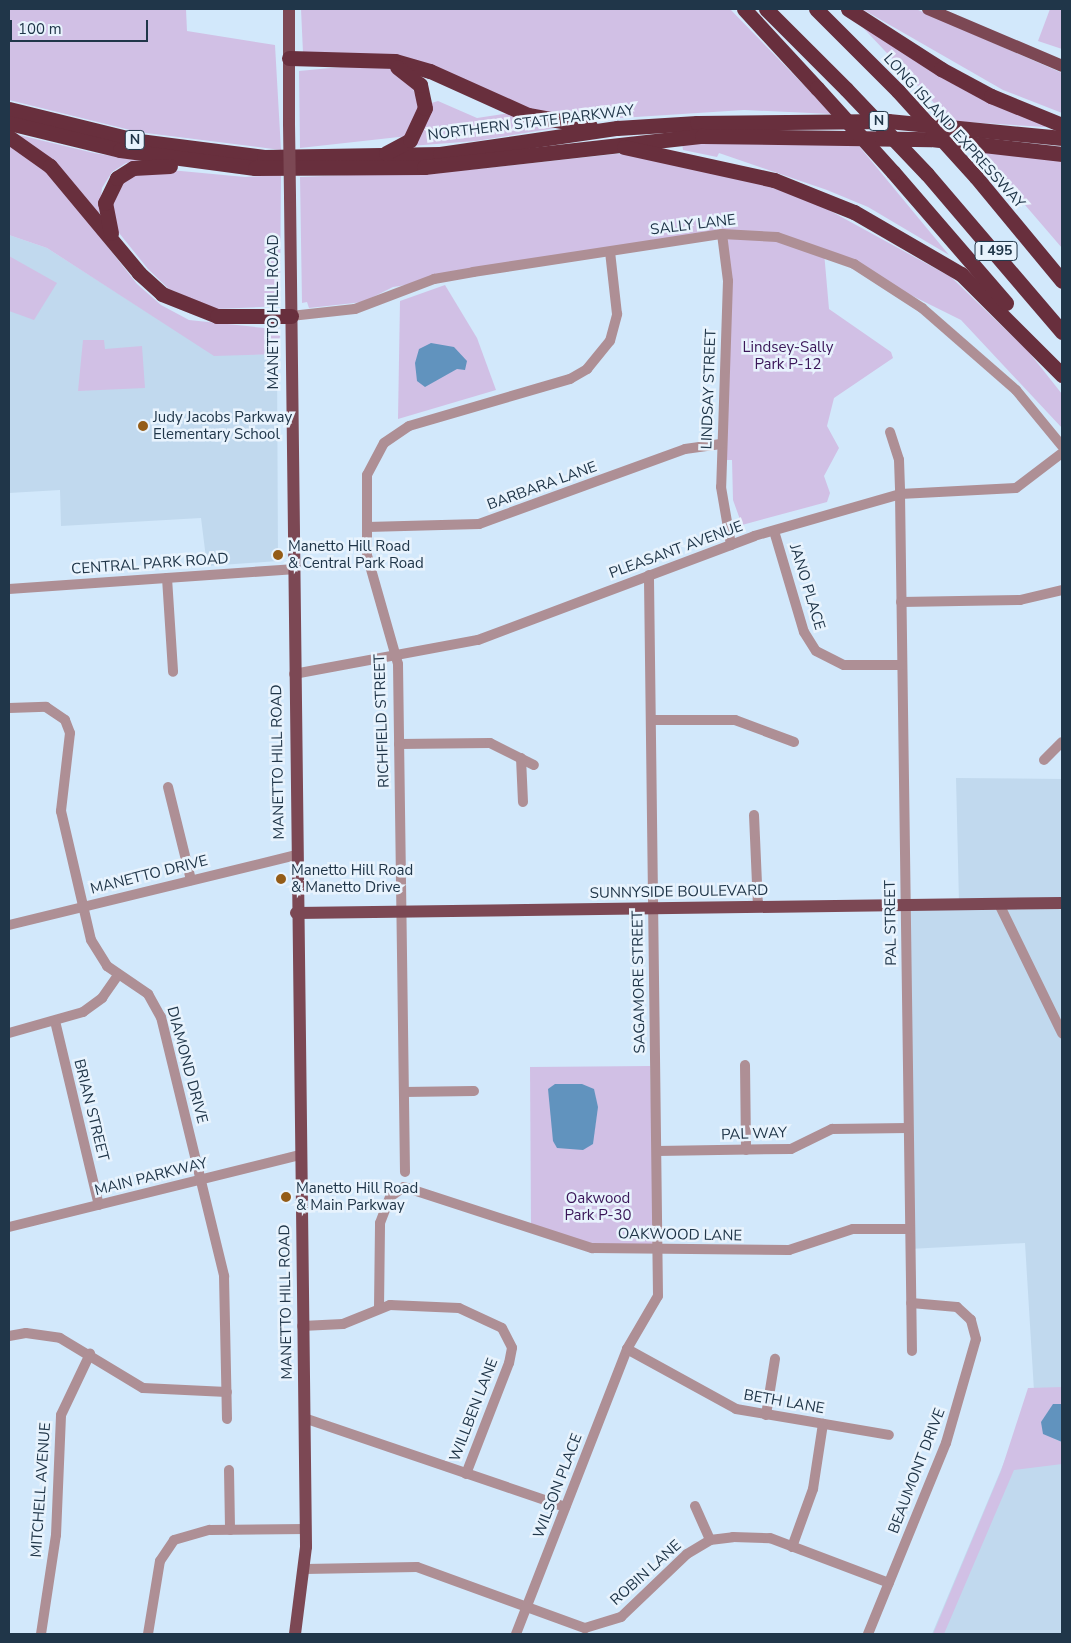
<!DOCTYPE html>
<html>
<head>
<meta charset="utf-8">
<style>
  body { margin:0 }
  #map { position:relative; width:1071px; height:1643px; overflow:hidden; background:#d2e8fb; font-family:"Nunito Sans",sans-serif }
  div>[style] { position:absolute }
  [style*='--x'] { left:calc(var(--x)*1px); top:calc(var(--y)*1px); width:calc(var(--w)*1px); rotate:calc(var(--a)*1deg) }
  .built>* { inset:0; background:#c1d9ee }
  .green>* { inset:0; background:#d1c0e5 }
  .water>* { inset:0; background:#6193be }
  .minor>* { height:10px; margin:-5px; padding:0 5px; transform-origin:5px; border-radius:5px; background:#ae8f95 }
  .major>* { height:12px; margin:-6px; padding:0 6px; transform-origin:6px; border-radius:6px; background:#7c4854 }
  .highway>* { height:15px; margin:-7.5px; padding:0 7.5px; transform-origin:7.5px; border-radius:7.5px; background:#682f3d }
  .major-bridge>* { height:12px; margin:-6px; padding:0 6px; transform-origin:6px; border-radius:6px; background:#7c4854 }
  .highway-bridge>* { height:15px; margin:-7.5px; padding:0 7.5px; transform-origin:7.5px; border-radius:7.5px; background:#682f3d }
  .dots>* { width:14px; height:14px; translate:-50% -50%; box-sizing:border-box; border:2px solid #e8f3fd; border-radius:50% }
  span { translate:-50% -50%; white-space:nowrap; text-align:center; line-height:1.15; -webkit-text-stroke:5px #e8f3fd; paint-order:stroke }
  .shield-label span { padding:1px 4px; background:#e8f3fd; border:1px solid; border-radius:4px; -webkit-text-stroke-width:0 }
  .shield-label { font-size:14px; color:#203649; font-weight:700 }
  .street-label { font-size:15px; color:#203649 }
  .park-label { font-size:15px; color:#3a1658 }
  .poi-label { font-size:15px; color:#203649 }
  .left { translate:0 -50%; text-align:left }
  .frame { position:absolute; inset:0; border:10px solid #203649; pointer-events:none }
  .scale { position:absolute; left:10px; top:20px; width:138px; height:22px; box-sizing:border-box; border:2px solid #203649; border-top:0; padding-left:6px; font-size:15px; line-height:18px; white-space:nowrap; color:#203649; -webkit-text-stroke:4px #e8f3fd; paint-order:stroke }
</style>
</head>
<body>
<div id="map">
  <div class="built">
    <div style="clip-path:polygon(9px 235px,47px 248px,214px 355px,277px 354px,278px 561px,207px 566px,201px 518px,61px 526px,60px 490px,9px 493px)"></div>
    <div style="clip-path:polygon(956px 778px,1062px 779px,1062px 1634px,932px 1634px,1034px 1391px,1025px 1243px,909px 1249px,904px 904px,959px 903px)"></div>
  </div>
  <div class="green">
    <div style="clip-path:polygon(9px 9px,186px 9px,187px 31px,275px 45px,281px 150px,138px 132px,9px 100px)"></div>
    <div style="clip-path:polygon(301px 9px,730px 9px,832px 114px,744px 110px,605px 119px,536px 113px,447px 73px,303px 53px)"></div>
    <div style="clip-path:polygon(862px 9px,916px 9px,1062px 73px,1062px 113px,1003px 90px)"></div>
    <div style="clip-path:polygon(1050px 9px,1062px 9px,1062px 49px,1038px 41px)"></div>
    <div style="clip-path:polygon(851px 15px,1045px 122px,1045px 127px,951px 121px)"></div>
    <div style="clip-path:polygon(362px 65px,389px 68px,408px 77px,421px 108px,408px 136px,300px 148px,299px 71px)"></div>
    <div style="clip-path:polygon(438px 101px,477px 118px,510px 113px,568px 126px,476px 141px,410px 146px,428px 104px)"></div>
    <div style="clip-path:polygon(19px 135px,94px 153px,141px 161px,126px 163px,112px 172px,102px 188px,99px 214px)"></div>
    <div style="clip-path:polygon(854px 140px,949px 255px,868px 207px,827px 190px,719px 153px,717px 157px,683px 150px,682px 143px)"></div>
    <div style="clip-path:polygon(9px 142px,45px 167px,137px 284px,161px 305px,189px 320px,274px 329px,280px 336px,277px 354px,214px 356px,47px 248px,9px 235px)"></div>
    <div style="clip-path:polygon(975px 148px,1062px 160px,1062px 248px,989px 163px)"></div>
    <div style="clip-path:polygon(615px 154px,651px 155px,652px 161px,685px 161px,805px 197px,951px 277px,1028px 351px,1062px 394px,1062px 428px,961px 320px,824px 252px,829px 309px,891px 352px,893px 358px,834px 398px,827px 426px,839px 448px,824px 476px,830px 493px,827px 502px,742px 525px,733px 500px,732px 460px,721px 460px,724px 236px,393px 287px,363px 302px,309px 308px,307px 302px,302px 303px,300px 177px,468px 170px)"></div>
    <div style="clip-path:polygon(149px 168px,245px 177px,281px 175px,280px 306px,216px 309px,169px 289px,148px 269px,111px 223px,114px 192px,122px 179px)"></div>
    <div style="clip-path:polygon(9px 256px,57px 283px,34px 320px,9px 311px)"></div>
    <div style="clip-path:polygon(445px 285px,477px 338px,496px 390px,398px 419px,400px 301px)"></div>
    <div style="clip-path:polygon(83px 340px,104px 340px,105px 349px,142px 346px,145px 388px,78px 391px)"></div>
    <div style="clip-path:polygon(650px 1066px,655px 1247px,577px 1243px,531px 1224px,530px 1067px)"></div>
    <div style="clip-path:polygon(1062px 1387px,1062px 1404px,1053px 1404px,1054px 1439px,1062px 1442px,1062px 1464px,1014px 1470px,944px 1634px,933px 1634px,1001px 1471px,1028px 1388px)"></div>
  </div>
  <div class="water">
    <div style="clip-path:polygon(431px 343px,454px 347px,467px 361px,465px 370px,457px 369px,425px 387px,417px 381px,415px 363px,419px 349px)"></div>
    <div style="clip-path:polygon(555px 1084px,582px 1084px,594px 1089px,598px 1107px,593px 1144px,583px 1150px,557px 1148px,553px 1141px,548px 1089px)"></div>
    <div style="clip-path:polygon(1053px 1404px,1062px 1404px,1062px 1442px,1043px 1434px,1041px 1422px)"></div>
  </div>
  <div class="minor">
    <div style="--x:722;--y:234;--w:47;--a:82.7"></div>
    <div style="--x:728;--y:281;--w:206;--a:91.9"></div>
    <div style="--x:721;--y:487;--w:59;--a:80.2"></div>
    <div style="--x:291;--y:316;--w:64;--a:-6.2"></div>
    <div style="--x:355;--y:309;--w:85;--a:-20.8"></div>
    <div style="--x:434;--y:279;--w:40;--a:-10"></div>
    <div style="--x:473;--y:272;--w:252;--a:-8.7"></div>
    <div style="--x:722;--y:234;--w:55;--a:3.1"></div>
    <div style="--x:777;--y:237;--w:82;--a:19.3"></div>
    <div style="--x:854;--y:264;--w:81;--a:32.9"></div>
    <div style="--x:922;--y:308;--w:125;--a:41.1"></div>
    <div style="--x:1016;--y:390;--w:72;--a:50.6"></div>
    <div style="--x:890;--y:432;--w:29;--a:72"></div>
    <div style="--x:899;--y:460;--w:34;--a:88"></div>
    <div style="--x:900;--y:494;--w:857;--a:89.2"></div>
    <div style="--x:367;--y:527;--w:112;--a:-1.5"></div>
    <div style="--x:479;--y:524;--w:219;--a:-20"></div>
    <div style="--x:685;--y:449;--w:36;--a:-8"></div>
    <div style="--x:774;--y:531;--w:105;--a:73.5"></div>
    <div style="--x:804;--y:632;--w:22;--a:58"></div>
    <div style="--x:816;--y:651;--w:31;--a:27"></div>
    <div style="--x:844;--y:665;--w:58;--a:0"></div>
    <div style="--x:167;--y:578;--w:94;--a:86.3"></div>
    <div style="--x:9;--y:589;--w:284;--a:-4"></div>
    <div style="--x:901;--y:602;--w:119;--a:-1"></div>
    <div style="--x:1020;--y:600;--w:43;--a:-13.4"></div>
    <div style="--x:294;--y:674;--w:187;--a:-10.5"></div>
    <div style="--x:478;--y:640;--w:295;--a:-20.6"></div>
    <div style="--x:754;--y:536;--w:152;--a:-16"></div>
    <div style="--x:900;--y:494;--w:116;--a:-3"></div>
    <div style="--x:1016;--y:488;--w:58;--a:-37.3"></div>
    <div style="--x:9;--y:708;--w:37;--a:-2"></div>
    <div style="--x:46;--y:707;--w:23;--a:34"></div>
    <div style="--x:65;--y:720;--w:14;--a:69"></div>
    <div style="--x:70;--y:733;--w:79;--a:96.6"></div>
    <div style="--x:61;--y:811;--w:132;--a:76.9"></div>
    <div style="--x:91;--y:940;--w:31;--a:58"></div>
    <div style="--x:107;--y:966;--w:50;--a:34.3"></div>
    <div style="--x:148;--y:994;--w:26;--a:61"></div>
    <div style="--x:161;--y:1017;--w:267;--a:76.3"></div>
    <div style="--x:224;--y:1276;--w:143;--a:88.8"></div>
    <div style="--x:651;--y:720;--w:84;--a:0"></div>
    <div style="--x:735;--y:720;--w:63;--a:20.4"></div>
    <div style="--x:399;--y:744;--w:91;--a:-0.6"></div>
    <div style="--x:490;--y:743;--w:49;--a:26.6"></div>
    <div style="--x:521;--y:758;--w:44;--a:87.4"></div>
    <div style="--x:1044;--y:760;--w:25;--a:-45"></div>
    <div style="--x:168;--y:787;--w:96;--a:76.1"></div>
    <div style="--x:754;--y:815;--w:92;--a:87.5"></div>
    <div style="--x:999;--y:904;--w:144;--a:64"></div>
    <div style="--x:9;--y:925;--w:295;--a:-13.7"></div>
    <div style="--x:55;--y:1021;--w:189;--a:76.6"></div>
    <div style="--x:9;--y:1033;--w:77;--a:-15.8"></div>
    <div style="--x:83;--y:1012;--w:24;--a:-36"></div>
    <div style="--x:102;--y:998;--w:29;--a:-55"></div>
    <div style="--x:745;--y:1065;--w:85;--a:89.3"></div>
    <div style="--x:404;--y:1092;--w:70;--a:-0.8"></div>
    <div style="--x:657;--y:1151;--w:134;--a:-0.9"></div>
    <div style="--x:791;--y:1149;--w:46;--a:-26"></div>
    <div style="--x:832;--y:1129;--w:76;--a:-0.8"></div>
    <div style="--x:405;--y:1172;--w:508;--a:-90.79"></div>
    <div style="--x:398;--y:664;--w:113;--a:-105.9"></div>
    <div style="--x:367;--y:555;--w:80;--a:-90"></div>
    <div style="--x:367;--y:475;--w:36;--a:-62"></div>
    <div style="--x:384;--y:443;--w:30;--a:-34"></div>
    <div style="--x:409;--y:426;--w:168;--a:-16.3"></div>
    <div style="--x:570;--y:379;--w:20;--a:-30"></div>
    <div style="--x:587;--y:369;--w:36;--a:-51"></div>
    <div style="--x:610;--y:341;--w:28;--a:-75"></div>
    <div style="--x:617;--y:314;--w:62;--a:-96.4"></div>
    <div style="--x:9;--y:1227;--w:300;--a:-13.9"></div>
    <div style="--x:379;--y:1308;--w:85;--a:-89.3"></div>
    <div style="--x:380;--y:1223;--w:28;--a:-69"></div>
    <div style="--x:390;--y:1197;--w:17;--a:-36"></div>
    <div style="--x:404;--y:1187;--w:198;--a:18"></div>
    <div style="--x:592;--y:1248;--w:197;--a:0.6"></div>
    <div style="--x:789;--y:1250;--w:67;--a:-18.2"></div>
    <div style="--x:853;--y:1229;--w:57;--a:0"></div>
    <div style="--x:302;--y:1326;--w:41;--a:-2.8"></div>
    <div style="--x:343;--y:1324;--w:51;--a:-22"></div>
    <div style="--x:390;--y:1305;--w:69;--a:2.5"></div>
    <div style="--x:459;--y:1308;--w:47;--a:24.9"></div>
    <div style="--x:502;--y:1328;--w:22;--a:63"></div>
    <div style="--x:512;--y:1348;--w:15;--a:101"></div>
    <div style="--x:509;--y:1363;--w:119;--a:111.2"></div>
    <div style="--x:9;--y:1336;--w:17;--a:-10"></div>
    <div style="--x:26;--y:1333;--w:34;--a:8"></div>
    <div style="--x:60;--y:1338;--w:97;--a:31.1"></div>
    <div style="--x:143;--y:1388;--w:84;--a:2.7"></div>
    <div style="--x:627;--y:1349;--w:124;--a:28.8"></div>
    <div style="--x:736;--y:1409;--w:155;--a:9.6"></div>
    <div style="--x:766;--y:1415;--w:57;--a:-80.9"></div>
    <div style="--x:304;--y:1418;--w:276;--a:18.8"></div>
    <div style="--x:229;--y:1470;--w:60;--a:89"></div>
    <div style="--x:695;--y:1506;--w:37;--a:66"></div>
    <div style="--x:792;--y:1547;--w:62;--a:-70.1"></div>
    <div style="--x:813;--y:1489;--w:66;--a:-81.3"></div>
    <div style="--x:305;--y:1569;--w:112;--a:-1"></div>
    <div style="--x:417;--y:1567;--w:179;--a:20"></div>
    <div style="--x:585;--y:1628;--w:38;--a:-17"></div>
    <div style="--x:621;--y:1617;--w:91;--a:-43.7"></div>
    <div style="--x:687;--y:1554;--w:27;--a:-31"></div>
    <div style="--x:710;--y:1540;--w:23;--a:-7"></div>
    <div style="--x:733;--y:1537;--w:37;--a:2"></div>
    <div style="--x:770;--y:1538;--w:127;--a:20.7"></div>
    <div style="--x:41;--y:1634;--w:100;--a:-81.4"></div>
    <div style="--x:56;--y:1535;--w:120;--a:-87.6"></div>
    <div style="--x:61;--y:1415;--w:68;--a:-64.6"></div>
    <div style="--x:148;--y:1634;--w:74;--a:-80.7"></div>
    <div style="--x:160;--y:1561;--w:25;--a:-56"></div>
    <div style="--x:174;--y:1540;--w:37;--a:-16"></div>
    <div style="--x:210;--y:1530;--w:96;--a:-0.6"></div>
    <div style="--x:516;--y:1634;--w:306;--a:-68.7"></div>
    <div style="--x:627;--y:1349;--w:61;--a:-59.7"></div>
    <div style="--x:658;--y:1296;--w:721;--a:-90.72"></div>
    <div style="--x:868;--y:1634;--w:206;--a:-67.8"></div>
    <div style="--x:946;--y:1443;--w:108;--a:-73.9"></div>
    <div style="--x:976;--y:1339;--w:20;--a:-105"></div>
    <div style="--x:971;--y:1320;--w:19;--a:-137"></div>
    <div style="--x:957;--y:1307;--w:46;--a:-175"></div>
  </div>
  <div class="major">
    <div style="--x:289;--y:9;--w:115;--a:90"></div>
    <div style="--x:928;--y:9;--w:146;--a:23"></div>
    <div style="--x:290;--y:197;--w:1350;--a:89.32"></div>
    <div style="--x:306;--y:1547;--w:88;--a:97.2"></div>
    <div style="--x:296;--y:913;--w:766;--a:-0.75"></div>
  </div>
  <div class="highway">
    <div style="--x:744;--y:9;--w:108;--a:47.3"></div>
    <div style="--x:766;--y:9;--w:113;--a:45"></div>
    <div style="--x:816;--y:9;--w:116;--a:45"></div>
    <div style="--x:848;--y:9;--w:111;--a:32.8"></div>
    <div style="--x:941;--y:69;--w:57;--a:28.4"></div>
    <div style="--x:991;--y:96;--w:77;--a:22.2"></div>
    <div style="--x:289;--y:58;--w:106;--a:1.6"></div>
    <div style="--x:395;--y:61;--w:36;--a:16"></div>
    <div style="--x:430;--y:71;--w:107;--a:24.2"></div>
    <div style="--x:528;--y:115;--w:63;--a:10.1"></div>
    <div style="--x:9;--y:109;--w:134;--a:13.8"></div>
    <div style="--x:139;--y:141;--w:126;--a:7.3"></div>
    <div style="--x:264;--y:157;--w:176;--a:-1"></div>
    <div style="--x:440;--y:154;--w:179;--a:-8.4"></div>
    <div style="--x:617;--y:128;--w:80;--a:-3.6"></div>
    <div style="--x:697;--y:123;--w:191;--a:-0.6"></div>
    <div style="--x:888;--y:121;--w:175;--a:5.6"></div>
    <div style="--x:9;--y:123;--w:114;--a:13.7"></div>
    <div style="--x:120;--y:150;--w:136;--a:7.6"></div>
    <div style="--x:255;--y:168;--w:169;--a:-0.3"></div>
    <div style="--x:424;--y:167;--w:280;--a:-6.4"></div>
    <div style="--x:702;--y:136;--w:229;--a:0.8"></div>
    <div style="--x:931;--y:139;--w:132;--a:6.5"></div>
    <div style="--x:9;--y:137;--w:50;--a:35.3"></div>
    <div style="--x:50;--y:166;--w:139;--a:50.2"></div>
    <div style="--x:139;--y:273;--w:31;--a:42"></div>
    <div style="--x:162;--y:294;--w:59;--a:21.8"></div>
    <div style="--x:217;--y:316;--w:74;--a:0"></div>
    <div style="--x:624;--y:147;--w:154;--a:12.4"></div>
    <div style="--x:774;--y:180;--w:86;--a:21.8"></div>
    <div style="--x:854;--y:212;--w:124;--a:30.1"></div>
    <div style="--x:961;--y:274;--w:143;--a:45"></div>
    <div style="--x:386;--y:153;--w:27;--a:-28"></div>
    <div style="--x:410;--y:140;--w:35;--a:-65"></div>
    <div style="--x:425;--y:108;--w:24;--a:-102"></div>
    <div style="--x:420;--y:85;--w:29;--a:-142"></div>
    <div style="--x:893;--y:172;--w:173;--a:49.2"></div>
    <div style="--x:927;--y:174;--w:208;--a:49.5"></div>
    <div style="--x:976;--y:177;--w:135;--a:50.4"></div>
    <div style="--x:111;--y:233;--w:31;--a:-101"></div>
    <div style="--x:105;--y:203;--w:28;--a:-64"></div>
    <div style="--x:117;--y:178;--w:19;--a:-32"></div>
    <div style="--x:133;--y:168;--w:37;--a:-3"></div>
  </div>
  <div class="major-bridge">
    <div style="--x:289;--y:124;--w:73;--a:89.2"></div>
  </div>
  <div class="highway-bridge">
    <div style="--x:817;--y:88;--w:113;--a:47.9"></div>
    <div style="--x:846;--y:89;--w:117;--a:46.4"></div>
    <div style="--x:898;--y:91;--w:116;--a:47.8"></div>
  </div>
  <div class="dots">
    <div style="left:143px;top:426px;background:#945c17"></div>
    <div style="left:278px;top:555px;background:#945c17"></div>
    <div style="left:281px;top:879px;background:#945c17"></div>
    <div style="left:286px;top:1197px;background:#945c17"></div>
  </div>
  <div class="shield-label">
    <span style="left:879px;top:121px">N</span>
    <span style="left:135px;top:140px">N</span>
    <span style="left:996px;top:251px">I 495</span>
  </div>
  <div class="street-label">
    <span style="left:531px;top:123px;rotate:-7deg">NORTHERN STATE PARKWAY</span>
    <span style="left:954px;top:131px;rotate:48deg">LONG ISLAND EXPRESSWAY</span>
    <span style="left:693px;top:225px;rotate:-7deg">SALLY LANE</span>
    <span style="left:274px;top:312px;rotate:-90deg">MANETTO HILL ROAD</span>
    <span style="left:709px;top:389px;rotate:-88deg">LINDSAY STREET</span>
    <span style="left:542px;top:486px;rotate:-20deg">BARBARA LANE</span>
    <span style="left:676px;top:550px;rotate:-20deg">PLEASANT AVENUE</span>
    <span style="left:150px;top:564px;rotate:-4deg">CENTRAL PARK ROAD</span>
    <span style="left:807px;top:587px;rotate:73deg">JANO PLACE</span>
    <span style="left:382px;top:721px;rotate:-92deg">RICHFIELD STREET</span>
    <span style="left:278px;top:762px;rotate:-91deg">MANETTO HILL ROAD</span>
    <span style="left:149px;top:875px;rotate:-14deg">MANETTO DRIVE</span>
    <span style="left:679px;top:892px;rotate:-1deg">SUNNYSIDE BOULEVARD</span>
    <span style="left:891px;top:923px;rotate:-91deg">PAL STREET</span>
    <span style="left:639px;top:982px;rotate:-91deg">SAGAMORE STREET</span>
    <span style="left:187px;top:1065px;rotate:75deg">DIAMOND DRIVE</span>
    <span style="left:91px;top:1110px;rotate:76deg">BRIAN STREET</span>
    <span style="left:754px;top:1134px;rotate:-2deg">PAL WAY</span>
    <span style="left:151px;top:1177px;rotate:-14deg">MAIN PARKWAY</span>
    <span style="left:680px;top:1235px;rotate:1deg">OAKWOOD LANE</span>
    <span style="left:286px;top:1302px;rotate:-91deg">MANETTO HILL ROAD</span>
    <span style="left:784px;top:1402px;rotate:10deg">BETH LANE</span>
    <span style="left:474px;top:1410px;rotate:-69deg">WILLBEN LANE</span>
    <span style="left:917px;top:1471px;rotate:-69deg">BEAUMONT DRIVE</span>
    <span style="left:558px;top:1486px;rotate:-69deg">WILSON PLACE</span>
    <span style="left:41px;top:1490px;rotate:-86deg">MITCHELL AVENUE</span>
    <span style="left:646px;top:1573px;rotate:-42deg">ROBIN LANE</span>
  </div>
  <div class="park-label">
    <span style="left:788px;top:356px">Lindsey-Sally<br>Park P-12</span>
    <span style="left:598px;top:1207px">Oakwood<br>Park P-30</span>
  </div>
  <div class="poi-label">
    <span class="left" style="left:153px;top:426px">Judy Jacobs Parkway<br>Elementary School</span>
    <span class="left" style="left:288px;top:555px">Manetto Hill Road<br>&amp; Central Park Road</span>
    <span class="left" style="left:291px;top:879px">Manetto Hill Road<br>&amp; Manetto Drive</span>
    <span class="left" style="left:296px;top:1197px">Manetto Hill Road<br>&amp; Main Parkway</span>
  </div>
  <div class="frame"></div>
  <div class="scale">100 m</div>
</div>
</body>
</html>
